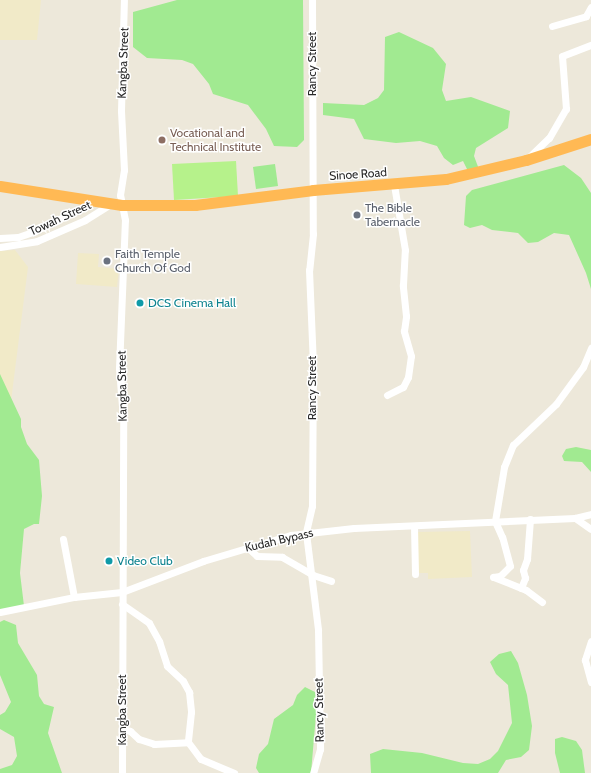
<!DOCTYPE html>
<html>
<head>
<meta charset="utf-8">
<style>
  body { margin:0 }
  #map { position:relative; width:591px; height:773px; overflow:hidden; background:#ede8da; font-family:Cabin,sans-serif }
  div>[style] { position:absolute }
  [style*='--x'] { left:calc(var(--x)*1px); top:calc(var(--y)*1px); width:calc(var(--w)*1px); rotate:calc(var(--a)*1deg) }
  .education>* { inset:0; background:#f1eac8 }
  .green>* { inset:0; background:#a1ea91 }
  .pitch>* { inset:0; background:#b6f28b }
  .minor>* { height:7px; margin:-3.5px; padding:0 3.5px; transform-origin:3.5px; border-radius:3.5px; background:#fff }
  .highway>* { height:11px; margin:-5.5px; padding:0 5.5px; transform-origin:5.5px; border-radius:5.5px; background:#ffb954 }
  .dots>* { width:11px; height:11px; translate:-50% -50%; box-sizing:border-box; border:2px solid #fff; border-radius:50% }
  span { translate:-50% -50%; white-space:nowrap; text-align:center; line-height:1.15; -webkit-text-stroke:3px #fff; paint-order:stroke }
  .street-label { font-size:12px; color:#2a2a2a }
  .education-label { font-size:12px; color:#785e54 }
  .left { translate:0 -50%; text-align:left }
  .worship-label { font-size:12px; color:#5b616d }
  .culture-label { font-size:12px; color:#0d838f }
</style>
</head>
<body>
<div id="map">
  <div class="education">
    <div style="clip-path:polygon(0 0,41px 0,37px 40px,0 40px)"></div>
    <div style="clip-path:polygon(15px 250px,28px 267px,9px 417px,0 448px,0 251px)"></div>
    <div style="clip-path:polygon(78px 253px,99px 254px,98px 267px,119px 269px,117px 287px,76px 284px)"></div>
    <div style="clip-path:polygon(470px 531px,472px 577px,428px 579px,428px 573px,416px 573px,415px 532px)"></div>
  </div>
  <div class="green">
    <div style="clip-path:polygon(177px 0,303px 0,304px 140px,297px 147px,274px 146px,266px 129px,248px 105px,213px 94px,209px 84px,193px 64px,182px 60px,147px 58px,133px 47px,133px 12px)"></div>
    <div style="clip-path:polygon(399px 32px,433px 48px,446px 64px,442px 90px,446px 101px,471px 97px,510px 111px,508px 128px,476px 148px,474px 156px,480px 172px,469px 173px,463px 161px,453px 165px,444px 158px,437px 146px,420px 141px,396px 143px,364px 139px,354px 119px,323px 115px,323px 103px,364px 105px,378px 98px,384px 90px,385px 37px)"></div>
    <div style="clip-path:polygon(275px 164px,278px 186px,256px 189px,253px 167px)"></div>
    <div style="clip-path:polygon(564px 165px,581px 178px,591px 193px,591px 289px,586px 273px,569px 235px,554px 233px,538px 242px,528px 243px,518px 233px,492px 230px,482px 225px,470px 228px,464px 225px,466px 196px,472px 190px)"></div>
    <div style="clip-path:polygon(0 374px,21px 419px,21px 427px,27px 444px,39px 460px,42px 496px,39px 524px,34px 524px,24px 529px,20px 573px,24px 606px,0 614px)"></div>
    <div style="clip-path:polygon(576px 447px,591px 450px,591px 472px,582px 462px,564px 461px,562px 456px,566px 449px)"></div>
    <div style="clip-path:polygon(4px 620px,16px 625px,18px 643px,37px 675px,39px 696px,44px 704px,54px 707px,48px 733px,62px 773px,0 773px,0 769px,12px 765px,17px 756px,14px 737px,0 729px,0 715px,5px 712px,11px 702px,0 675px,0 622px)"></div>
    <div style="clip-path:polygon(511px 651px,518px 663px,527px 695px,532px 726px,529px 750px,521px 757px,506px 760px,498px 773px,371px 773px,370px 754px,383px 749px,422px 753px,463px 763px,478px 764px,490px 759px,498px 751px,512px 723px,508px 685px,496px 674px,490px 662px,499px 654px)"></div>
    <div style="clip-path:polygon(305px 687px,315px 692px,317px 703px,311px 773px,259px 773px,256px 768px,259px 754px,268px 744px,274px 719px,293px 705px,297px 695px)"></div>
    <div style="clip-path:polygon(562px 737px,576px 741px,582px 750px,585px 773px,560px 773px,555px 753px,555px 739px)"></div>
  </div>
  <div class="pitch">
    <div style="clip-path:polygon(236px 161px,238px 196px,174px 200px,172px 164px)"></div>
  </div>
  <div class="minor">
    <div style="--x:312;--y:0;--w:234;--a:89.8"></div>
    <div style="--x:313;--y:234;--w:36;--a:96"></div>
    <div style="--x:309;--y:270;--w:94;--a:87.6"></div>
    <div style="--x:313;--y:364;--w:142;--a:90.4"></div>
    <div style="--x:312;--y:506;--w:28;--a:103"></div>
    <div style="--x:306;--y:533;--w:98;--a:82.9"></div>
    <div style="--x:318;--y:630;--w:119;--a:89"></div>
    <div style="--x:320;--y:749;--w:25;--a:106"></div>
    <div style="--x:552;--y:26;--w:35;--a:-16"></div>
    <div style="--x:586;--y:16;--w:10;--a:-61"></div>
    <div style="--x:528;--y:158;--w:29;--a:-44"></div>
    <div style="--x:549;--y:138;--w:34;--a:-60"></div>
    <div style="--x:566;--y:109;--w:53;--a:-94.3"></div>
    <div style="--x:562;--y:56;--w:31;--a:-21"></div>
    <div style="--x:0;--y:238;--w:18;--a:-3"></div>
    <div style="--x:18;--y:237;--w:18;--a:-19"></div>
    <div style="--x:35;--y:231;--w:68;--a:-26.2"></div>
    <div style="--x:0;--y:247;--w:37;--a:-9"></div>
    <div style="--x:37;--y:241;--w:52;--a:-23.6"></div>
    <div style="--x:85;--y:220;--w:32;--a:-32"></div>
    <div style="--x:387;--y:395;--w:18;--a:-27"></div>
    <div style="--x:403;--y:387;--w:11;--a:-63"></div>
    <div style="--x:408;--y:377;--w:21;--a:-82"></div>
    <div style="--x:411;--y:356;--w:26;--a:-106"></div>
    <div style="--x:404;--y:331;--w:15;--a:-82"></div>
    <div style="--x:406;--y:316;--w:31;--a:-96"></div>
    <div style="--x:403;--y:285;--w:35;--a:-87"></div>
    <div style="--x:405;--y:250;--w:66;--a:-99.6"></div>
    <div style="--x:575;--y:518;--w:19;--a:35"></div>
    <div style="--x:414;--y:526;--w:48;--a:88.8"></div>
    <div style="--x:63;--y:539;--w:59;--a:79.3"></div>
    <div style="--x:247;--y:547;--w:13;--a:42"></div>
    <div style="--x:257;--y:556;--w:25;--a:2"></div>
    <div style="--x:282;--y:557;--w:36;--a:30"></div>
    <div style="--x:313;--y:575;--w:19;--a:18"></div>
    <div style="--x:521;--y:588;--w:11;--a:-68"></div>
    <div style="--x:525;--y:578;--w:8;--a:-104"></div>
    <div style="--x:523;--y:570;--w:12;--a:-70"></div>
    <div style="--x:527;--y:559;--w:40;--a:-85.7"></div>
    <div style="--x:542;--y:602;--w:20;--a:-143"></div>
    <div style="--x:526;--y:590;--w:35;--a:-158"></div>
    <div style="--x:493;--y:577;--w:7;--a:-8"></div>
    <div style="--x:500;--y:576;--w:14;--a:-45"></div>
    <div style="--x:510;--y:566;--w:30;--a:-105"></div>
    <div style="--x:502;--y:537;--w:17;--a:-114"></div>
    <div style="--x:495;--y:521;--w:55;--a:-80.5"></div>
    <div style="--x:504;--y:467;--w:24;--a:-68"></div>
    <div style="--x:513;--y:445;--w:59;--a:-43.6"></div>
    <div style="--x:556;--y:404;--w:46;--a:-53.9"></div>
    <div style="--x:583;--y:367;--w:21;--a:-67"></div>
    <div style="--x:122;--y:604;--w:33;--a:35"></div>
    <div style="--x:149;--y:623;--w:21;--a:61"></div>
    <div style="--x:159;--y:641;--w:26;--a:72"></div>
    <div style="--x:167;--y:666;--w:22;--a:43"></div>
    <div style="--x:183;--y:681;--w:13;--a:61"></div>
    <div style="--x:189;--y:692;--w:20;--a:84"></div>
    <div style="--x:191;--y:712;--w:30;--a:96"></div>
    <div style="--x:0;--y:612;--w:76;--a:-11.5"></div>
    <div style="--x:74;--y:597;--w:48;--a:-5.9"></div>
    <div style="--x:122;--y:592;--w:87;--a:-20.9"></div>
    <div style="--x:203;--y:561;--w:92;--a:-16.5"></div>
    <div style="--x:291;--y:535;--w:63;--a:-6.3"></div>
    <div style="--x:354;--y:528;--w:221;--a:-2.6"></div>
    <div style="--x:575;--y:518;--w:16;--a:-14"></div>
    <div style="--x:591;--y:641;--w:20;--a:108"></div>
    <div style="--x:585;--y:660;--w:23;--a:75"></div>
    <div style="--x:122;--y:728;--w:9;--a:21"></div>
    <div style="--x:130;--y:731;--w:12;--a:42"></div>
    <div style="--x:139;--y:739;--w:16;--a:18"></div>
    <div style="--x:154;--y:744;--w:34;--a:-3"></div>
    <div style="--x:188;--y:742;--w:21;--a:53"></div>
    <div style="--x:201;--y:759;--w:36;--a:23"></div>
    <div style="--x:122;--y:773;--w:354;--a:-89.8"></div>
    <div style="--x:123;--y:419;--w:51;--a:-94.5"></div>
    <div style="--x:119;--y:368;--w:148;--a:-87.7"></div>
    <div style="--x:125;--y:220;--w:25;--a:-101"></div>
    <div style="--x:120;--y:195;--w:25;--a:-81"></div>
    <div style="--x:124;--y:170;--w:59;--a:-92.9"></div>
    <div style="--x:121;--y:111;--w:111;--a:-88.5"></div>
  </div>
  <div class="highway">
    <div style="--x:0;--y:186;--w:123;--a:8.9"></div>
    <div style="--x:122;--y:205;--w:73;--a:0"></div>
    <div style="--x:195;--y:205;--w:119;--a:-7.2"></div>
    <div style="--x:313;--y:190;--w:133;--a:-4.7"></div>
    <div style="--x:446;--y:179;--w:82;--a:-13.4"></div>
    <div style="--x:526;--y:160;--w:68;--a:-17.9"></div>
  </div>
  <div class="dots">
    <div style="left:162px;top:140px;background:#8d6e63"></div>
    <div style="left:357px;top:215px;background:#6b7280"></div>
    <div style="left:107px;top:261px;background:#6b7280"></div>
    <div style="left:140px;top:303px;background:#0f9aa8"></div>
    <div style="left:109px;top:561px;background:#0f9aa8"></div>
  </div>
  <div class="street-label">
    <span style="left:123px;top:63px;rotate:-88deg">Kangba Street</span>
    <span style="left:312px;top:64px;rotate:-90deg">Rancy Street</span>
    <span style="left:358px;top:174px;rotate:-4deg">Sinoe Road</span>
    <span style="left:60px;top:218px;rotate:-25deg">Towah Street</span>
    <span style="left:122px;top:386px;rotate:-91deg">Kangba Street</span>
    <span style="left:312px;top:388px;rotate:-90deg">Rancy Street</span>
    <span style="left:279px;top:540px;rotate:-13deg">Kudah Bypass</span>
    <span style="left:122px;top:710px;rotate:-90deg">Kangba Street</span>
    <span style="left:319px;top:710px;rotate:-91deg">Rancy Street</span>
  </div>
  <div class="education-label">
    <span class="left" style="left:170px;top:140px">Vocational and<br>Technical Institute</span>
  </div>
  <div class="worship-label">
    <span class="left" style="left:365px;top:215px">The Bible<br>Tabernacle</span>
    <span class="left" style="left:115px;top:261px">Faith Temple<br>Church Of God</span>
  </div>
  <div class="culture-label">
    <span class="left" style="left:148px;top:303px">DCS Cinema Hall</span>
    <span class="left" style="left:117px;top:561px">Video Club</span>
  </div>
</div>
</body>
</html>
